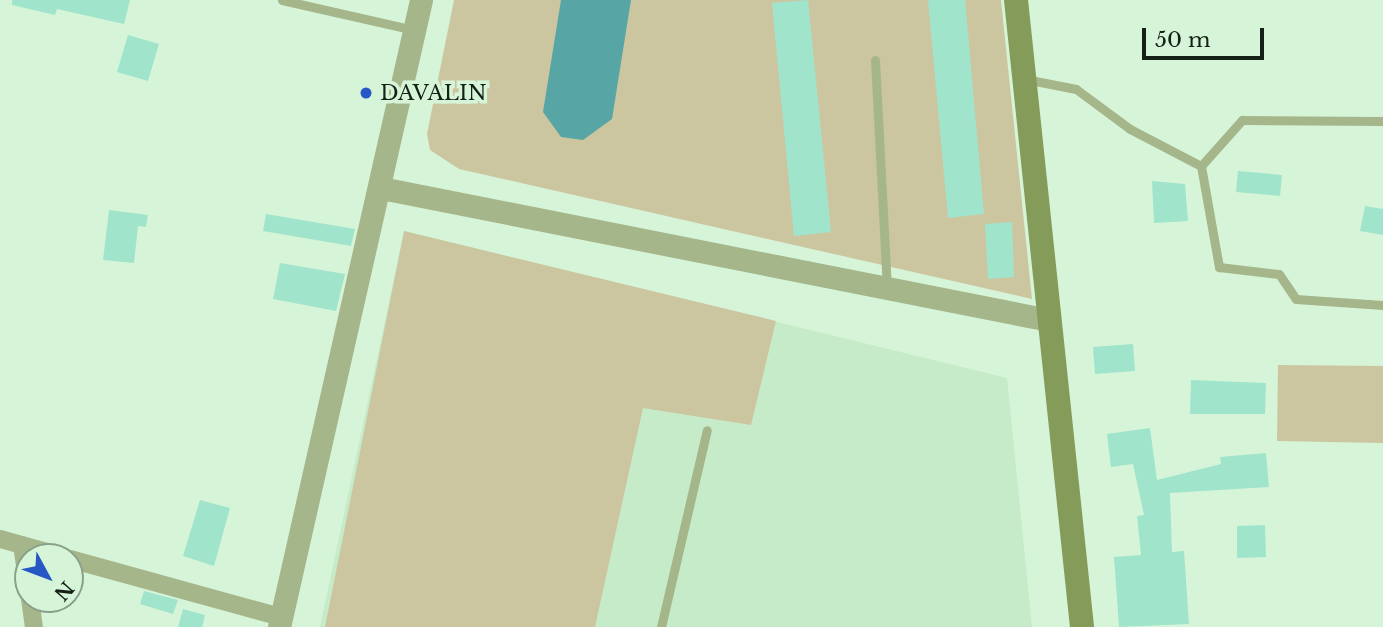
<!DOCTYPE html>
<html>
<head>
<meta charset="utf-8">
<style>
  body { margin:0 }
  #map { position:relative; width:1383px; height:627px; overflow:hidden; background:#d6f5d8; font-family:"Libre Baskerville",serif }
  div>[style] { position:absolute }
  [style*='--x'] { left:calc(var(--x)*1px); top:calc(var(--y)*1px); width:calc(var(--w)*1px); rotate:calc(var(--a)*1deg) }
  .built>* { inset:0; background:#c6ebc9 }
  .green>* { inset:0; background:#ccc6a0 }
  .water>* { inset:0; background:#57a5a4 }
  .building>* { inset:0; background:#a0e4cc }
  .service>* { height:9px; margin:-4.5px; padding:0 4.5px; transform-origin:4.5px; border-radius:4.5px; background:#a6b68b }
  .minor>* { height:18px; margin:-9px; padding:0 9px; transform-origin:9px; border-radius:9px; background:#a6b68b }
  .tertiary>* { height:23px; margin:-11.5px; padding:0 11.5px; transform-origin:11.5px; border-radius:11.5px; background:#a6b68b }
  .secondary>* { height:24px; margin:-12px; padding:0 12px; transform-origin:12px; border-radius:12px; background:#859b5a }
  .dots>* { width:19px; height:19px; translate:-50% -50%; box-sizing:border-box; border:4px solid #d6f5d8; border-radius:50% }
  span { translate:-50% -50%; white-space:nowrap; text-align:center; line-height:1.15; -webkit-text-stroke:7px #d6f5d8; paint-order:stroke }
  .poi-label { font-size:21px; color:#152016 }
  .left { translate:0 -50%; text-align:left }
  .north { position:absolute; left:14px; top:543px; width:70px; height:70px; box-sizing:border-box; background:#d6f5d8; border:2px solid #89a08a; border-radius:50%; rotate:131deg; font-size:19px; font-weight:700; line-height:28px; text-align:center; color:#152016 }
  .north::after { content:''; display:block; margin:auto; width:24px; height:32px; background:#2657c5; clip-path:polygon(50% 0,100% 100%,50% 72%,0 100%) }
  .scale { position:absolute; left:1142px; top:28px; width:122px; height:32px; box-sizing:border-box; border:4px solid #152016; border-top:0; padding-left:9px; font-size:21px; line-height:24px; white-space:nowrap; color:#152016; -webkit-text-stroke:5px #d6f5d8; paint-order:stroke }
</style>
</head>
<body>
<div id="map">
  <div class="built">
    <div style="clip-path:polygon(404px 231px,1007px 378px,1032px 627px,320px 627px)"></div>
  </div>
  <div class="green">
    <div style="clip-path:polygon(454px 0,1001px 0,1032px 299px,459px 169px,430px 150px,427px 134px)"></div>
    <div style="clip-path:polygon(404px 231px,776px 321px,751px 425px,643px 408px,595px 627px,325px 627px)"></div>
    <div style="clip-path:polygon(1278px 365px,1383px 366px,1383px 443px,1277px 441px)"></div>
  </div>
  <div class="water">
    <div style="clip-path:polygon(561px 0,631px 0,612px 119px,583px 140px,561px 137px,543px 112px)"></div>
  </div>
  <div class="building">
    <div style="clip-path:polygon(12px 0,130px 0,124px 24px,57px 9px,55px 15px,12px 5px)"></div>
    <div style="clip-path:polygon(808px 0,831px 232px,794px 236px,772px 3px)"></div>
    <div style="clip-path:polygon(928px 0,965px 0,984px 214px,948px 218px)"></div>
    <div style="clip-path:polygon(128px 35px,159px 44px,148px 81px,117px 72px)"></div>
    <div style="clip-path:polygon(1238px 171px,1282px 175px,1280px 196px,1236px 192px)"></div>
    <div style="clip-path:polygon(1152px 181px,1185px 184px,1188px 221px,1154px 223px)"></div>
    <div style="clip-path:polygon(1365px 206px,1383px 209px,1383px 235px,1360px 231px)"></div>
    <div style="clip-path:polygon(109px 210px,148px 215px,146px 227px,138px 226px,134px 263px,103px 260px)"></div>
    <div style="clip-path:polygon(266px 214px,355px 229px,351px 246px,263px 231px)"></div>
    <div style="clip-path:polygon(1012px 222px,1014px 277px,988px 279px,985px 224px)"></div>
    <div style="clip-path:polygon(280px 263px,345px 274px,336px 311px,273px 299px)"></div>
    <div style="clip-path:polygon(1133px 344px,1135px 371px,1095px 374px,1093px 347px)"></div>
    <div style="clip-path:polygon(1191px 380px,1266px 383px,1265px 414px,1190px 414px)"></div>
    <div style="clip-path:polygon(1150px 428px,1157px 480px,1221px 464px,1220px 457px,1266px 453px,1269px 487px,1170px 493px,1172px 552px,1184px 551px,1189px 624px,1119px 627px,1114px 557px,1141px 555px,1137px 516px,1144px 515px,1133px 464px,1111px 467px,1107px 434px)"></div>
    <div style="clip-path:polygon(200px 500px,230px 508px,214px 566px,183px 556px)"></div>
    <div style="clip-path:polygon(1265px 525px,1266px 557px,1237px 558px,1237px 526px)"></div>
    <div style="clip-path:polygon(144px 591px,178px 600px,173px 614px,140px 604px)"></div>
    <div style="clip-path:polygon(183px 609px,205px 615px,202px 627px,178px 627px)"></div>
  </div>
  <div class="service">
    <div style="--x:282;--y:0;--w:135;--a:12.8"></div>
    <div style="--x:875;--y:60;--w:227;--a:87"></div>
    <div style="--x:1025;--y:79;--w:52;--a:11.1"></div>
    <div style="--x:1076;--y:89;--w:67;--a:36.5"></div>
    <div style="--x:1130;--y:129;--w:80;--a:27.5"></div>
    <div style="--x:1201;--y:166;--w:62;--a:-48.3"></div>
    <div style="--x:1242;--y:120;--w:141;--a:0.4"></div>
    <div style="--x:1201;--y:166;--w:103;--a:79.9"></div>
    <div style="--x:1219;--y:267;--w:60;--a:6.7"></div>
    <div style="--x:1279;--y:274;--w:30;--a:56"></div>
    <div style="--x:1296;--y:299;--w:87;--a:3.9"></div>
    <div style="--x:661;--y:627;--w:202;--a:-76.9"></div>
  </div>
  <div class="minor">
    <div style="--x:0;--y:539;--w:67;--a:15.5"></div>
    <div style="--x:22;--y:545;--w:41;--a:81.7"></div>
    <div style="--x:70;--y:559;--w:219;--a:15.4"></div>
    <div style="--x:30;--y:599;--w:28;--a:82"></div>
  </div>
  <div class="tertiary">
    <div style="--x:381;--y:188;--w:681;--a:11.18"></div>
    <div style="--x:279;--y:627;--w:643;--a:-77.24"></div>
  </div>
  <div class="secondary">
    <div style="--x:1016;--y:0;--w:630;--a:83.99"></div>
  </div>
  <div class="dots">
    <div style="left:366px;top:93px;background:#2657c5"></div>
  </div>
  <div class="poi-label">
    <span class="left" style="left:380px;top:93px">DAVALIN</span>
  </div>
  <div class="north">N</div>
  <div class="scale">50 m</div>
</div>
</body>
</html>
